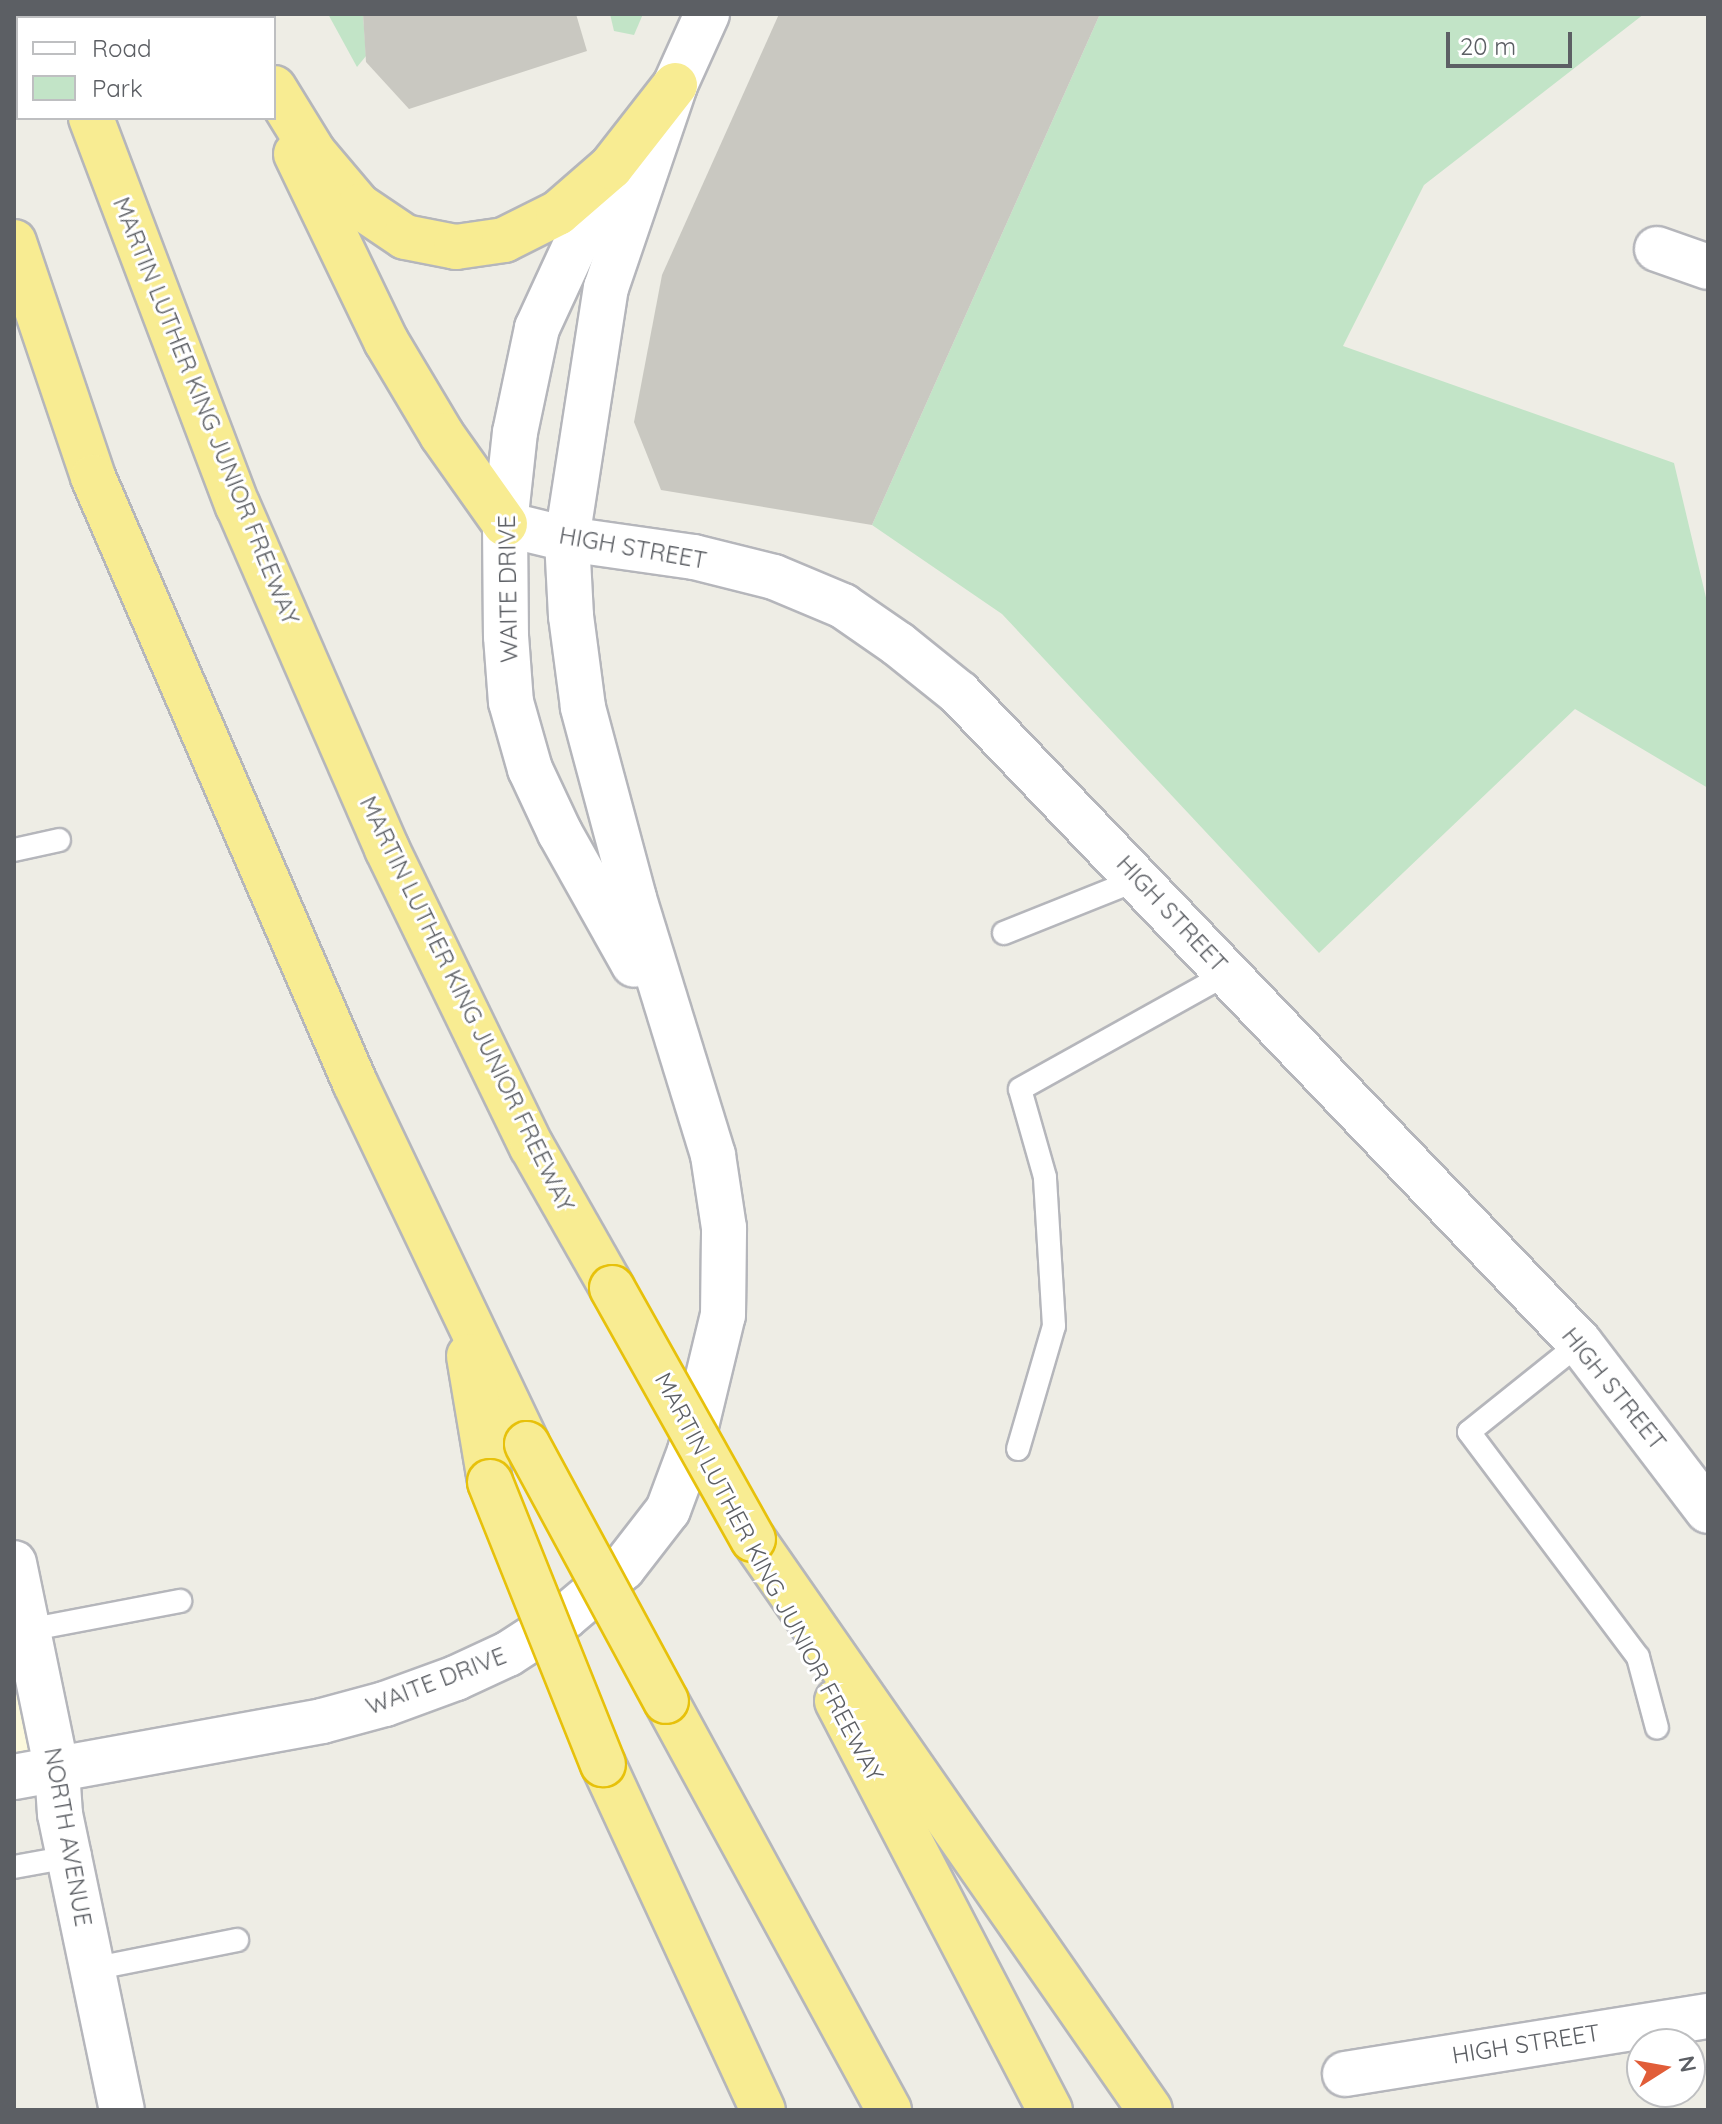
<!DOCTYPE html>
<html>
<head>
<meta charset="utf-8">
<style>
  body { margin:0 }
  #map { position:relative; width:1722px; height:2124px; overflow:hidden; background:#eeede5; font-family:Quicksand,sans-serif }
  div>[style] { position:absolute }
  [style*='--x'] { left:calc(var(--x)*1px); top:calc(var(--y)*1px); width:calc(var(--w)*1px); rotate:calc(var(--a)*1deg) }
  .commercial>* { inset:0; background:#fcf9dc }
  .green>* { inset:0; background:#c2e4c7 }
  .building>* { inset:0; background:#c9c8c1 }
  .roads { filter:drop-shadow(2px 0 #b5b6bb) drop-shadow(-2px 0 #b5b6bb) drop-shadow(0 2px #b5b6bb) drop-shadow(0 -2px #b5b6bb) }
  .lane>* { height:22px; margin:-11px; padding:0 11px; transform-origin:11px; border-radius:11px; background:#fff }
  .street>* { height:44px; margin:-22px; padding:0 22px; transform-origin:22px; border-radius:22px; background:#fff }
  .secondary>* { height:44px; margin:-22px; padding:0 22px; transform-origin:22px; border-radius:22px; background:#fff }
  .highway>* { height:44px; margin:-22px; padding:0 22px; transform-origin:22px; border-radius:22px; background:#f8ec92 }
  .bridges { filter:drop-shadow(2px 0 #e7c10b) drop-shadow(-2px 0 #e7c10b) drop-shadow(0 2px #e7c10b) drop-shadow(0 -2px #e7c10b) }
  .highway-bridge>* { height:44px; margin:-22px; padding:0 22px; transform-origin:22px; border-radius:22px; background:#f8ec92 }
  span { translate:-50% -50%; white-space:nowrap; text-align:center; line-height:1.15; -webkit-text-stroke:6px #fff; paint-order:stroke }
  .street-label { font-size:24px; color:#5c5f64 }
  .frame { position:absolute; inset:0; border:16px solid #5c5f64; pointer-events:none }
  .legend { position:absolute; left:16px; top:16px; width:260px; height:104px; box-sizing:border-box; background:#fff; border:2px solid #bebfc1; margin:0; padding:10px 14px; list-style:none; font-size:24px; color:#5c5f64 }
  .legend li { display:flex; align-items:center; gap:16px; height:40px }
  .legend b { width:40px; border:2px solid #bebfc1 }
  .north { position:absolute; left:1626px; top:2028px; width:80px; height:80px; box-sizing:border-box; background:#fff; border:2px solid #bebfc1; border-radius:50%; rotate:79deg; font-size:22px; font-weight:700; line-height:32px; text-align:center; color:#5c5f64 }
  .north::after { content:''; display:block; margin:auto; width:28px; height:36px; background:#e15d38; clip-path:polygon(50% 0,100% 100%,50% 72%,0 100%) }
  .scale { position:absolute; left:1446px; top:32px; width:126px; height:36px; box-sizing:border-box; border:4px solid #5c5f64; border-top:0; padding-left:10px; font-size:24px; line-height:28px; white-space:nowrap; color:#5c5f64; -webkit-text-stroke:6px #fff; paint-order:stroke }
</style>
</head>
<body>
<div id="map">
  <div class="commercial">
    <div style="clip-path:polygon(14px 1626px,43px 1766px,14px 1771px)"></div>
  </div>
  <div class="green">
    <div style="clip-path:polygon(328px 14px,363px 14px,366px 56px,357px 67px)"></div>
    <div style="clip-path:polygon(610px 14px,643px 14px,634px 35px,614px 31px)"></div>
    <div style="clip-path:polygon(1100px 14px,1644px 14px,1424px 185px,1343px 346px,1674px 463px,1708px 606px,1708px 788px,1575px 709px,1319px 953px,1002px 614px,872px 525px)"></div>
  </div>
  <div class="building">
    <div style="clip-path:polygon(363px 14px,576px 14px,587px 51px,409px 109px,366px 62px)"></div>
    <div style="clip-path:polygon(779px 14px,1100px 14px,872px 525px,661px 490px,634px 422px,662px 275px)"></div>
  </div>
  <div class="roads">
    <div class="lane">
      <div style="--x:14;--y:850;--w:46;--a:-12.5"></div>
      <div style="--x:1004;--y:933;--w:145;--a:-21.8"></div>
      <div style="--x:1580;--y:1343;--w:142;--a:141.3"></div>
      <div style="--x:1469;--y:1432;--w:281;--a:53.1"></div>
      <div style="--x:1638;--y:1657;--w:73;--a:75"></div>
      <div style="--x:1018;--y:1449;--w:128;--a:-73.7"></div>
      <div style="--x:1054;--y:1326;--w:149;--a:-93.5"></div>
      <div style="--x:1045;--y:1177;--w:91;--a:-105.9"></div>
      <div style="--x:1020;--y:1089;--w:238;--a:-29.1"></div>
      <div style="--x:28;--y:1630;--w:155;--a:-10.8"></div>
      <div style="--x:14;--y:1867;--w:56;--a:-10.3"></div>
      <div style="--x:92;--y:1969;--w:148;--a:-11.3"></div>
    </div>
    <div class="street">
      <div style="--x:1657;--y:249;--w:54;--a:19.4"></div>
      <div style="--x:1345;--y:2074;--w:368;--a:-9.1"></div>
    </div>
    <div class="secondary">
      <div style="--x:624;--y:164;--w:69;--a:123.2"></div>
      <div style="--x:586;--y:222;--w:117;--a:114.8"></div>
      <div style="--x:537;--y:328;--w:106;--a:101.9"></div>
      <div style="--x:515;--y:432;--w:93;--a:96.2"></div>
      <div style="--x:505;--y:524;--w:112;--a:89.5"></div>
      <div style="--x:506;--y:636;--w:66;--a:85.7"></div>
      <div style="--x:511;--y:702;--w:70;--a:74.2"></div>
      <div style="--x:530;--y:769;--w:71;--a:64.9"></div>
      <div style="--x:560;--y:833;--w:151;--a:60.7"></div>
      <div style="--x:505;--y:524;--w:64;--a:13.6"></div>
      <div style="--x:567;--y:539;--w:128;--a:8.1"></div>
      <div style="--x:694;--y:557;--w:82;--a:14"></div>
      <div style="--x:774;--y:577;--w:75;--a:22.8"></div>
      <div style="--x:843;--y:606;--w:67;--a:34.6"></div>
      <div style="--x:898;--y:644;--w:78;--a:38.8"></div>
      <div style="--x:959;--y:693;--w:899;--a:46.31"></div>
      <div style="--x:1580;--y:1343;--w:211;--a:52.7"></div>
      <div style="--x:14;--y:1563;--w:211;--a:78.3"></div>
      <div style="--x:57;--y:1770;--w:44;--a:86.1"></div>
      <div style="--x:60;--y:1814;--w:44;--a:78.2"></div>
      <div style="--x:69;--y:1857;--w:258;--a:78.2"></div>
      <div style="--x:14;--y:1777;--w:313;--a:-10.3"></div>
      <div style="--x:322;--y:1721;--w:65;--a:-15.1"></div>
      <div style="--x:385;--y:1704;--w:76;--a:-20.1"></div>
      <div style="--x:456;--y:1678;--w:57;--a:-24.8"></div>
      <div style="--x:508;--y:1654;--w:68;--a:-33"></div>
      <div style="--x:565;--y:1617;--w:76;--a:-40.2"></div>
      <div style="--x:623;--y:1568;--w:73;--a:-52.2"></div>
      <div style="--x:668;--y:1510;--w:63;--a:-69.6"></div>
      <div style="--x:690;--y:1451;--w:140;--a:-76.4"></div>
      <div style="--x:723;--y:1315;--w:87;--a:-89.3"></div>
      <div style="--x:724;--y:1228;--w:74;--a:-98.6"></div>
      <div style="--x:713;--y:1155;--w:269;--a:-107.1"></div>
      <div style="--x:634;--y:898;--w:198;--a:-105"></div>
      <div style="--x:583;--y:707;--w:92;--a:-97.5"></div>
      <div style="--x:571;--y:616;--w:77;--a:-93"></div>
      <div style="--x:567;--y:539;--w:254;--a:-81.2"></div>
      <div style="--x:606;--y:288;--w:214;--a:-71.2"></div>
      <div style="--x:675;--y:85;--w:78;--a:-65.7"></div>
    </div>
    <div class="highway">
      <div style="--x:58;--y:14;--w:4;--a:76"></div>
      <div style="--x:231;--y:14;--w:4;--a:63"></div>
      <div style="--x:274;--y:88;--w:76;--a:58.4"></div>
      <div style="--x:314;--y:153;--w:70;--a:49.7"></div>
      <div style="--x:359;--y:206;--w:55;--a:34"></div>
      <div style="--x:405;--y:237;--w:52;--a:11.1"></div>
      <div style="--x:456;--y:247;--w:49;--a:-8.3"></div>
      <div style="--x:504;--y:240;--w:60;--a:-26.6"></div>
      <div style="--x:558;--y:213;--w:70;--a:-41"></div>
      <div style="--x:611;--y:167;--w:104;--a:-52"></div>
      <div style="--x:91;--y:118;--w:415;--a:69.3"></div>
      <div style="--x:238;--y:506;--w:374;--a:66.5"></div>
      <div style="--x:387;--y:849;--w:331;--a:64.1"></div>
      <div style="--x:532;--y:1147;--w:162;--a:60.4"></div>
      <div style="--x:296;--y:154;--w:208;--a:64.3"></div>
      <div style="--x:386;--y:341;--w:109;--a:59.2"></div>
      <div style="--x:442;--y:435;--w:109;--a:54.7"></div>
      <div style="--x:14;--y:242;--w:248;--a:71.4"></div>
      <div style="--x:93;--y:477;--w:660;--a:66.62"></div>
      <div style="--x:355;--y:1083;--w:400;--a:64.5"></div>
      <div style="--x:469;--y:1356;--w:128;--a:80.5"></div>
      <div style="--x:753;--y:1539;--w:695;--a:55.19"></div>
      <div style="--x:666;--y:1701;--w:466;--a:61.4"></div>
      <div style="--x:837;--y:1701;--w:461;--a:62.5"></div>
      <div style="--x:603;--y:1764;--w:381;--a:65.2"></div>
    </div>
  </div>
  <div class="bridges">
    <div class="highway-bridge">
      <div style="--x:612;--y:1288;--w:288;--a:60.7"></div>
      <div style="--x:527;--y:1444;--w:292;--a:61.6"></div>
      <div style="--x:490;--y:1482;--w:304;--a:68.2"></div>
    </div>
  </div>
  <div class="street-label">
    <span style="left:206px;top:411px;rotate:68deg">MARTIN LUTHER KING JUNIOR FREEWAY</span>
    <span style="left:633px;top:548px;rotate:10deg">HIGH STREET</span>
    <span style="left:508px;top:589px;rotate:-91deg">WAITE DRIVE</span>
    <span style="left:1172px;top:914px;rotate:47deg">HIGH STREET</span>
    <span style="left:467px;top:1004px;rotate:64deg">MARTIN LUTHER KING JUNIOR FREEWAY</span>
    <span style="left:1614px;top:1389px;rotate:51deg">HIGH STREET</span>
    <span style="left:769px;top:1577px;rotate:62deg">MARTIN LUTHER KING JUNIOR FREEWAY</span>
    <span style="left:436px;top:1681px;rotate:-21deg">WAITE DRIVE</span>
    <span style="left:68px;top:1837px;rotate:80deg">NORTH AVENUE</span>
    <span style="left:1526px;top:2044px;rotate:-9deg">HIGH STREET</span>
  </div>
  <div class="frame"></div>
  <ul class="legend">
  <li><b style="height:10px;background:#fff"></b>Road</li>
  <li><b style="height:22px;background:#c2e4c7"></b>Park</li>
  </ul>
  <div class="north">N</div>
  <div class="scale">20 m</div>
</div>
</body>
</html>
